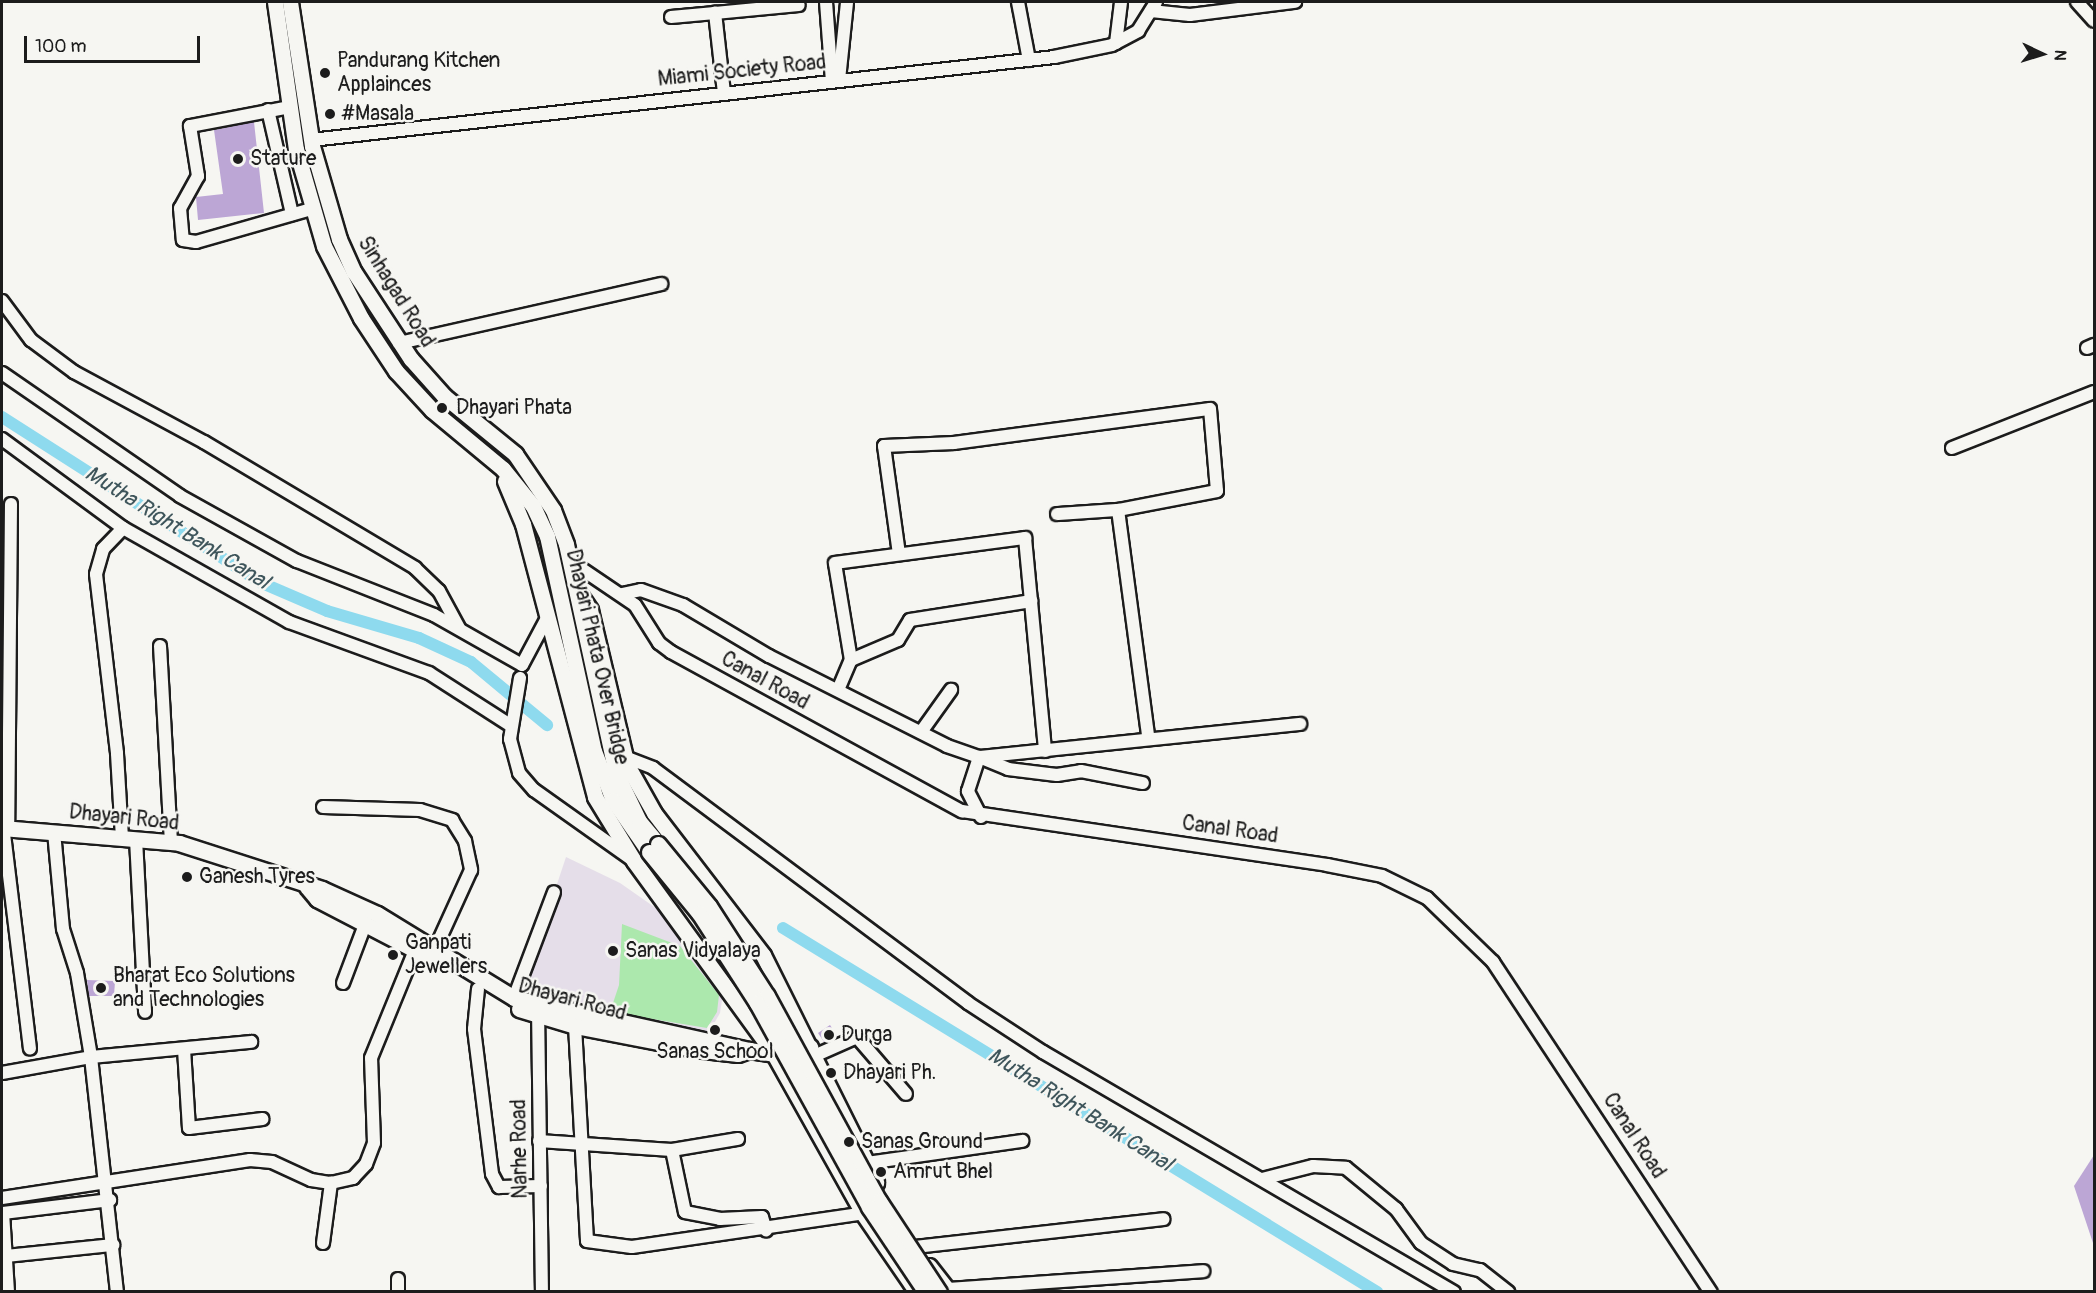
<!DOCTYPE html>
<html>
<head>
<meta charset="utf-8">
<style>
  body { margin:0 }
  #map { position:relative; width:2096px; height:1293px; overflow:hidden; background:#f6f6f2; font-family:Pangolin,sans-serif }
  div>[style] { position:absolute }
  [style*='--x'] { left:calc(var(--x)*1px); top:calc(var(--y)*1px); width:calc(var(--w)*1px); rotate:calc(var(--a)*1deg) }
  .built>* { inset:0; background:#e5dee9 }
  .green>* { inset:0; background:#ace8ad }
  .canal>* { height:12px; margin:-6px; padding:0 6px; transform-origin:6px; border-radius:6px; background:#8edaee }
  .building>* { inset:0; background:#bca6d5 }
  .roads { filter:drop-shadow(2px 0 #1c1c1c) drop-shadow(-2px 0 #1c1c1c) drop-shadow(0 2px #1c1c1c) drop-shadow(0 -2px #1c1c1c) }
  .minor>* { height:12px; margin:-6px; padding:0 6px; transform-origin:6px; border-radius:6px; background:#f6f6f2 }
  .major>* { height:15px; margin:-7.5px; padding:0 7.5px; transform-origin:7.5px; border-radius:7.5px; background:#f6f6f2 }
  .bridges { filter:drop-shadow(2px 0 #1c1c1c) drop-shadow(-2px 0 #1c1c1c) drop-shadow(0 2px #1c1c1c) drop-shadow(0 -2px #1c1c1c) }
  .major-bridge>* { height:15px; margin:-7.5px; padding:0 7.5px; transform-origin:7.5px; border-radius:7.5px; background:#f6f6f2 }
  .dots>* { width:16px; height:16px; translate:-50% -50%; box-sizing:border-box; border:3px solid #f6f6f2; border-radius:50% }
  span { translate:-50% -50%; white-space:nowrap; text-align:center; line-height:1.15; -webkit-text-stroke:5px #f6f6f2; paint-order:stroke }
  .poi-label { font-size:21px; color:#1c1c1c }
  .left { translate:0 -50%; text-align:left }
  .street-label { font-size:21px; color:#1c1c1c }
  .water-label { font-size:22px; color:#3e555b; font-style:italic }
  .frame { position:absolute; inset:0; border:3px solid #1c1c1c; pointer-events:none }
  .north { position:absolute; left:2012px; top:24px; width:60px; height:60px; -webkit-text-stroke:4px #f6f6f2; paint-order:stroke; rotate:94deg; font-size:16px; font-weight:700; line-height:24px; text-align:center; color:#1c1c1c }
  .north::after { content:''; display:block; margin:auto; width:21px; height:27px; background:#1c1c1c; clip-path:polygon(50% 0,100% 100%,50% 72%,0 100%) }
  .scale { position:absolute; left:24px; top:36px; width:176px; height:27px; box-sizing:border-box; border:3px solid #1c1c1c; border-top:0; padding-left:8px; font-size:18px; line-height:21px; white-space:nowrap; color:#1c1c1c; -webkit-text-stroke:4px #f6f6f2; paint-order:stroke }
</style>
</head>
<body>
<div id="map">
  <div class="built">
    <div style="clip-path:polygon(566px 857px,620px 883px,663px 913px,723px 994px,720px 1013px,708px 1034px,607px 1015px,522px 990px)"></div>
  </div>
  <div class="green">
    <div style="clip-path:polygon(622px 924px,680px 946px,719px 995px,717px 1012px,707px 1028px,610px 1012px,619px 985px)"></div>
  </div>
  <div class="canal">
    <div style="--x:2;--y:417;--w:308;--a:32.6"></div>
    <div style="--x:262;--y:583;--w:71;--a:23.3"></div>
    <div style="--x:327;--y:611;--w:96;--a:16.4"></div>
    <div style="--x:419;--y:638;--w:57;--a:24.8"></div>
    <div style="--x:471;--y:662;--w:99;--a:39.7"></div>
    <div style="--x:783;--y:928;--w:697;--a:31.5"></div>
  </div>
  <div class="building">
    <div style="clip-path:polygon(254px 122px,264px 213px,198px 220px,196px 197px,223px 194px,214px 130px)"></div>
    <div style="clip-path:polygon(87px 980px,115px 981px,114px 996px,89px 996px)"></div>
    <div style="clip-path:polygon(830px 1025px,838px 1037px,824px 1042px,818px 1033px)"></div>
    <div style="clip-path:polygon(2094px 1155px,2094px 1243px,2093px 1243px,2074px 1186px)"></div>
  </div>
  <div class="roads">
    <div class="minor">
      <div style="--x:826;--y:2;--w:79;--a:85.7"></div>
      <div style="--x:1018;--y:2;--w:59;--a:79.3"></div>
      <div style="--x:2077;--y:2;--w:25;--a:48"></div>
      <div style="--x:1151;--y:11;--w:39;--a:6"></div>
      <div style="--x:1190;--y:15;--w:106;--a:-7.1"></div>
      <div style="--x:671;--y:17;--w:44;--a:-5.2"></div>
      <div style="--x:1116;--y:43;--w:41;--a:-83"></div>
      <div style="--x:839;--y:80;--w:78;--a:-84.1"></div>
      <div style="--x:724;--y:93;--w:81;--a:-96.4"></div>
      <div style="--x:715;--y:13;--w:84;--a:-5.4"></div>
      <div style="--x:290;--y:107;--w:102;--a:169.2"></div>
      <div style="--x:190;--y:126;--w:51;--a:80.9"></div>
      <div style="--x:198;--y:176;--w:37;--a:119"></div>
      <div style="--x:180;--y:208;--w:32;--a:85"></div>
      <div style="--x:183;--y:240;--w:13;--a:9"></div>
      <div style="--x:196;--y:242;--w:120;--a:-16"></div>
      <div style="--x:268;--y:110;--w:107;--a:77"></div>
      <div style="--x:311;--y:140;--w:748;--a:-6.37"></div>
      <div style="--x:1054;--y:57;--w:59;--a:-11.7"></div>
      <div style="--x:1112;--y:45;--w:30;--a:-28"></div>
      <div style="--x:1138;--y:31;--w:34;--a:-58"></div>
      <div style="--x:2;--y:301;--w:49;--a:53.4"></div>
      <div style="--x:31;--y:340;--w:54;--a:36.7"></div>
      <div style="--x:74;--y:372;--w:148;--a:28.3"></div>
      <div style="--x:204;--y:442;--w:246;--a:30.8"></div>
      <div style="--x:415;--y:568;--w:33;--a:44"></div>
      <div style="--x:439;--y:591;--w:42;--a:61.6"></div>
      <div style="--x:399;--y:343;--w:269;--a:-12.7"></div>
      <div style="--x:2087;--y:348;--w:8;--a:-23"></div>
      <div style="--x:2;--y:373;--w:216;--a:34.6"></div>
      <div style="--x:180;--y:496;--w:134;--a:29.1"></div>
      <div style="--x:297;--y:561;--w:147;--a:21.5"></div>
      <div style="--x:434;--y:615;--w:101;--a:29.6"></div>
      <div style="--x:522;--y:665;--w:53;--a:-62"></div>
      <div style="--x:2;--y:439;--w:150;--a:36.3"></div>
      <div style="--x:1952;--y:448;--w:153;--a:-21.5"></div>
      <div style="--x:11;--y:504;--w:324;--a:90.5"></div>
      <div style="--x:8;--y:828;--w:7;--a:124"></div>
      <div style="--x:4;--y:834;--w:216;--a:83.1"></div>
      <div style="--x:1057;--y:514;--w:61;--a:-3.8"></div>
      <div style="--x:899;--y:554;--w:109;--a:-97.9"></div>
      <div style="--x:884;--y:446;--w:70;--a:-2.5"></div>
      <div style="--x:954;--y:443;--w:258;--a:-7.6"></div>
      <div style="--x:1210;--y:409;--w:82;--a:85.1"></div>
      <div style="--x:1217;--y:491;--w:101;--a:169.1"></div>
      <div style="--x:1118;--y:510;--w:228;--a:82.4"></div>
      <div style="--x:570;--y:561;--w:78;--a:34.1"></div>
      <div style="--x:635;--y:605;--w:45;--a:57.7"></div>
      <div style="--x:659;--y:643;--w:15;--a:37"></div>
      <div style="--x:671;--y:652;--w:332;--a:28.7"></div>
      <div style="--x:962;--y:811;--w:369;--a:8.4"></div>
      <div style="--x:1327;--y:865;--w:56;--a:11.3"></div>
      <div style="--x:1382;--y:876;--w:50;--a:26.1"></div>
      <div style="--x:1427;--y:898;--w:92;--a:44.1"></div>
      <div style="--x:1493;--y:962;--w:396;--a:56.6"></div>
      <div style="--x:622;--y:594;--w:19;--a:-12"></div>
      <div style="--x:641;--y:590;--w:45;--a:19.7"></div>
      <div style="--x:683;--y:605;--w:100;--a:30.7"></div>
      <div style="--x:769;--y:656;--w:199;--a:26.8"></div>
      <div style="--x:947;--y:746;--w:34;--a:19"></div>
      <div style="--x:979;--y:757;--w:323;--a:-5.9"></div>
      <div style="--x:160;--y:646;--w:196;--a:86.8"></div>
      <div style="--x:851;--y:660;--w:51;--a:-23.1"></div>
      <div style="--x:898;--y:640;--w:23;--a:-59"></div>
      <div style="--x:910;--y:620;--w:123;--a:-8.9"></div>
      <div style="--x:520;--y:678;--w:62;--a:99.3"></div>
      <div style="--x:510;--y:739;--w:35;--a:75"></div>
      <div style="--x:519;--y:773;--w:23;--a:49"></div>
      <div style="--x:534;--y:790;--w:119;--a:35.4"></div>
      <div style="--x:838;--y:690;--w:33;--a:-67"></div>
      <div style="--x:851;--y:660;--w:98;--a:-99.4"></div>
      <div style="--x:835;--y:563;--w:192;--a:-7.5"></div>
      <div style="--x:1025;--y:538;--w:214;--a:84.6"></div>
      <div style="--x:921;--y:732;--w:52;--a:-54.5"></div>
      <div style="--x:625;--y:757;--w:30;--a:21"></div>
      <div style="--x:653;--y:768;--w:393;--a:36.7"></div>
      <div style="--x:968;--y:1003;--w:90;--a:33.2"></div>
      <div style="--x:1043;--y:1052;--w:476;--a:30.3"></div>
      <div style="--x:323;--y:807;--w:97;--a:1.8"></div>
      <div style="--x:420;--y:810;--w:34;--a:17"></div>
      <div style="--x:452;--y:820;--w:25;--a:58"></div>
      <div style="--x:465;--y:841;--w:30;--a:78"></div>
      <div style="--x:471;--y:870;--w:87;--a:114.5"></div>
      <div style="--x:981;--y:817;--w:29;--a:-117"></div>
      <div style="--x:968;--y:791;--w:36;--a:-72"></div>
      <div style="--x:979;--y:757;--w:31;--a:22"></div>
      <div style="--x:1008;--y:769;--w:49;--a:7"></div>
      <div style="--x:1057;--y:775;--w:24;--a:-9"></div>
      <div style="--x:1081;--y:771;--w:63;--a:11"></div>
      <div style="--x:54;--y:832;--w:97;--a:84.7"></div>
      <div style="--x:63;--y:929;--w:46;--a:72.3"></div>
      <div style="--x:77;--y:973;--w:85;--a:80.5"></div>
      <div style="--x:91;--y:1057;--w:236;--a:83.7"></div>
      <div style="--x:122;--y:838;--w:85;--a:-93.4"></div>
      <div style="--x:117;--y:753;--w:180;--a:-96.7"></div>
      <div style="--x:96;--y:574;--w:26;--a:-74"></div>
      <div style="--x:103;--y:549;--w:29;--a:-46"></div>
      <div style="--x:123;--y:528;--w:191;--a:29.5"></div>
      <div style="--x:289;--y:622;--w:149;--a:20"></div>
      <div style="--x:429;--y:673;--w:96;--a:32.7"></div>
      <div style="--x:136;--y:839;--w:173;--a:87"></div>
      <div style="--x:343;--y:983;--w:65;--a:-69.3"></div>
      <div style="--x:478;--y:989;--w:40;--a:95.7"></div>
      <div style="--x:474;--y:1029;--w:146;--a:82.9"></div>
      <div style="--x:492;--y:1174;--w:15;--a:62"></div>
      <div style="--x:499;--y:1187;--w:42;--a:-1.4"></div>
      <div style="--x:514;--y:998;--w:113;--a:-69.3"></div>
      <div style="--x:538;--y:1008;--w:284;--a:89.2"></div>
      <div style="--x:575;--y:1026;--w:215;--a:86.8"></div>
      <div style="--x:587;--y:1241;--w:45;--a:7.6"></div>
      <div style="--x:632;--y:1247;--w:242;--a:-8.3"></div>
      <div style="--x:184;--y:1049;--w:79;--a:86.4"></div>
      <div style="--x:189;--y:1128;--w:74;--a:-7"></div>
      <div style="--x:814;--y:1056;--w:47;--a:-23.8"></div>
      <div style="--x:857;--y:1037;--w:75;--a:49.3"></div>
      <div style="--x:2;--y:1073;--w:90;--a:-10.2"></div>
      <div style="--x:91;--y:1057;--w:161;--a:-5.4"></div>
      <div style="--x:539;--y:1141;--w:133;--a:3.9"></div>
      <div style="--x:672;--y:1150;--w:67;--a:-9.5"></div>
      <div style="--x:672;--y:1150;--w:63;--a:78.2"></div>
      <div style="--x:685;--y:1212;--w:36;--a:11"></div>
      <div style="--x:720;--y:1219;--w:42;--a:-2.7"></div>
      <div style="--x:762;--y:1217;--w:14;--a:73"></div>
      <div style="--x:867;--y:1163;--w:157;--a:-8.1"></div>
      <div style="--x:1262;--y:1179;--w:53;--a:-14.3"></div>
      <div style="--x:1313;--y:1166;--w:33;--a:3"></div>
      <div style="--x:1346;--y:1168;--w:65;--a:39.4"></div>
      <div style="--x:1396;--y:1209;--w:42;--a:53.7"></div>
      <div style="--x:1421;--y:1243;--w:38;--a:33"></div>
      <div style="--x:1453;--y:1264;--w:28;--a:13"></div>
      <div style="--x:1480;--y:1270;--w:36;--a:38"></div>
      <div style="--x:2;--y:1198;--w:251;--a:-8.7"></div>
      <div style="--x:250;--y:1160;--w:22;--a:5"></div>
      <div style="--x:272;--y:1162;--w:43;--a:24.8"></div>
      <div style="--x:311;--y:1180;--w:20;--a:9"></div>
      <div style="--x:331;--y:1183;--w:23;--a:-13"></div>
      <div style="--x:353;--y:1178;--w:19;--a:-47"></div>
      <div style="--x:366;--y:1164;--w:22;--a:-69"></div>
      <div style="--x:374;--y:1143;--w:85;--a:-92"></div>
      <div style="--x:371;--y:1058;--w:124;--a:-67.8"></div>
      <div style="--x:323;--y:1243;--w:61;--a:-82.4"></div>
      <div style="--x:915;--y:1247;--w:250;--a:-6.4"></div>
      <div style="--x:6;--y:1256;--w:108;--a:-5.9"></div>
      <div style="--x:947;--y:1289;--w:257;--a:-4"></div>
      <div style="--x:8;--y:1292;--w:79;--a:-93.6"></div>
      <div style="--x:3;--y:1213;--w:108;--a:-6.9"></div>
      <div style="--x:398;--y:1292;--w:13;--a:-90"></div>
    </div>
    <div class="major">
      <div style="--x:275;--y:2;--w:148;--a:81.9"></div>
      <div style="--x:296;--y:149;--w:101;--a:73.9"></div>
      <div style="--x:324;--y:246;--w:81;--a:62.8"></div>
      <div style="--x:361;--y:318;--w:64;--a:56.6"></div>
      <div style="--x:396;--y:371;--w:53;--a:47.3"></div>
      <div style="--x:432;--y:410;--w:92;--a:39.7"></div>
      <div style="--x:503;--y:469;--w:48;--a:51"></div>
      <div style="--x:533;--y:506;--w:33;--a:65"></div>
      <div style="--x:547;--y:536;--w:220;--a:77.7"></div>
      <div style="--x:594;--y:751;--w:53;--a:68.8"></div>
      <div style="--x:613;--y:800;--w:63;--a:55.3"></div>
      <div style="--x:290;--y:2;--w:146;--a:81.3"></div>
      <div style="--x:312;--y:146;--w:97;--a:73.8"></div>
      <div style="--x:339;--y:239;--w:36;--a:66"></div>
      <div style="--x:354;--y:272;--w:104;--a:56.8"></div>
      <div style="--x:411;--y:359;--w:50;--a:48.3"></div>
      <div style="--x:444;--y:396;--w:92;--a:39.2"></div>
      <div style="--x:515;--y:454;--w:68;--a:55.8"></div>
      <div style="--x:553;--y:510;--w:36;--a:69"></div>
      <div style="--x:566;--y:544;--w:234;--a:77.7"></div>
      <div style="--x:616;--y:773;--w:53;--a:64.4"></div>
      <div style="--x:639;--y:821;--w:30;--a:50"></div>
      <div style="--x:505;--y:481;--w:47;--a:67.3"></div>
      <div style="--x:523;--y:524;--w:282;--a:75.2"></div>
      <div style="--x:595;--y:797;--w:75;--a:58.6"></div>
      <div style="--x:634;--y:861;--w:238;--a:54"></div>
      <div style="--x:774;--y:1054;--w:184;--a:60.8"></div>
      <div style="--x:864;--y:1215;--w:93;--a:55.5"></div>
      <div style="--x:578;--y:592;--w:22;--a:56"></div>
      <div style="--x:590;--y:610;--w:159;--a:76.6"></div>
      <div style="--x:627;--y:765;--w:55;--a:60.6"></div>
      <div style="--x:654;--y:813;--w:179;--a:52.5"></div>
      <div style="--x:763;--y:955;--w:254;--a:63.5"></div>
      <div style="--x:2;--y:828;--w:178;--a:4.8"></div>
      <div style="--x:179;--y:843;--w:150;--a:17.8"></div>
      <div style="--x:322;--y:889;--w:60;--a:24.4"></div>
      <div style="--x:377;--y:914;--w:161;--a:31.5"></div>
      <div style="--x:514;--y:998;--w:241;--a:12.5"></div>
      <div style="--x:749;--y:1050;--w:25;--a:9"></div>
      <div style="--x:774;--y:1054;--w:37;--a:-11"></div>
      <div style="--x:307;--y:887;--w:16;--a:50"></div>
      <div style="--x:317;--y:899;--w:134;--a:27.5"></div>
      <div style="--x:519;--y:1009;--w:59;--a:16.9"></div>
      <div style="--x:575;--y:1026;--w:121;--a:10.9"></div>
      <div style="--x:694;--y:1049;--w:44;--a:6.5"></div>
      <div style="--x:738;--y:1054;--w:12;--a:-20"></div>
      <div style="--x:929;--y:1266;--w:33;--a:52"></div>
    </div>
  </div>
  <div class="bridges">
    <div class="major-bridge">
      <div style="--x:658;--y:844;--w:80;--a:50.6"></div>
      <div style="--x:709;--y:906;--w:107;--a:57.2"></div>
      <div style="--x:767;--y:996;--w:234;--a:61.4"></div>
      <div style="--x:879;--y:1201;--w:109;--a:56.6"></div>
      <div style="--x:649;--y:852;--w:79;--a:50.7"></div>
      <div style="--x:699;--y:913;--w:107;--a:57.2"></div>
      <div style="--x:757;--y:1003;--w:233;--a:61.2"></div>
      <div style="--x:869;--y:1207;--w:102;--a:56.2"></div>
    </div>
  </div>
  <div class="dots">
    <div style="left:325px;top:73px;background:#1c1c1c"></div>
    <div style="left:330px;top:114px;background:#1c1c1c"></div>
    <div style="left:238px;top:159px;background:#1c1c1c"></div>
    <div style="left:442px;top:408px;background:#1c1c1c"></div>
    <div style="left:187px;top:877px;background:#1c1c1c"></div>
    <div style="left:613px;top:951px;background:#1c1c1c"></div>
    <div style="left:393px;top:955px;background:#1c1c1c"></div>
    <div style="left:101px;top:988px;background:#1c1c1c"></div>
    <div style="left:715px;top:1030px;background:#1c1c1c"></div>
    <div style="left:829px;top:1035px;background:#1c1c1c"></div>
    <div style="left:831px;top:1073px;background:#1c1c1c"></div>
    <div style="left:849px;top:1142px;background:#1c1c1c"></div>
    <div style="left:881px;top:1172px;background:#1c1c1c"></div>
  </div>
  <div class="poi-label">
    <span class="left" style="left:337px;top:73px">Pandurang Kitchen<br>Applainces</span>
    <span class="left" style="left:342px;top:114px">#Masala</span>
    <span class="left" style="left:250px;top:159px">Stature</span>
    <span class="left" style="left:456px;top:408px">Dhayari Phata</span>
    <span class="left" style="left:199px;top:877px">Ganesh Tyres</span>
    <span class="left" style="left:405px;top:955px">Ganpati<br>Jewellers</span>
    <span class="left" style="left:625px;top:951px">Sanas Vidyalaya</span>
    <span class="left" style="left:113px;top:988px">Bharat Eco Solutions<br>and Technologies</span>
    <span class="left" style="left:841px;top:1035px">Durga</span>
    <span style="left:715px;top:1052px">Sanas School</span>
    <span class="left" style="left:843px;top:1073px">Dhayari Ph.</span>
    <span class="left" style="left:861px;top:1142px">Sanas Ground</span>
    <span class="left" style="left:893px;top:1172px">Amrut Bhel</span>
  </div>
  <div class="street-label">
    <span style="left:742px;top:71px;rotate:-6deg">Miami Society Road</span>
    <span style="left:396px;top:292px;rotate:58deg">Sinhagad Road</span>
    <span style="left:597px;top:657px;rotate:77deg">Dhayari Phata Over Bridge</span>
    <span style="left:765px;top:681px;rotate:29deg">Canal Road</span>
    <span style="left:124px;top:818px;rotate:6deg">Dhayari Road</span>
    <span style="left:1230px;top:830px;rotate:8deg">Canal Road</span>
    <span style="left:572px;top:1000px;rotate:15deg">Dhayari Road</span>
    <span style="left:1634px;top:1136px;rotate:57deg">Canal Road</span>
    <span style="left:520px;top:1149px;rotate:-91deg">Narhe Road</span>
  </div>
  <div class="water-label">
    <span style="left:177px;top:528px;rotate:32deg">Mutha Right Bank Canal</span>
    <span style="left:1080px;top:1110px;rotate:32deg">Mutha Right Bank Canal</span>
  </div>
  <div class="frame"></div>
  <div class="north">N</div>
  <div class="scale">100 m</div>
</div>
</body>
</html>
